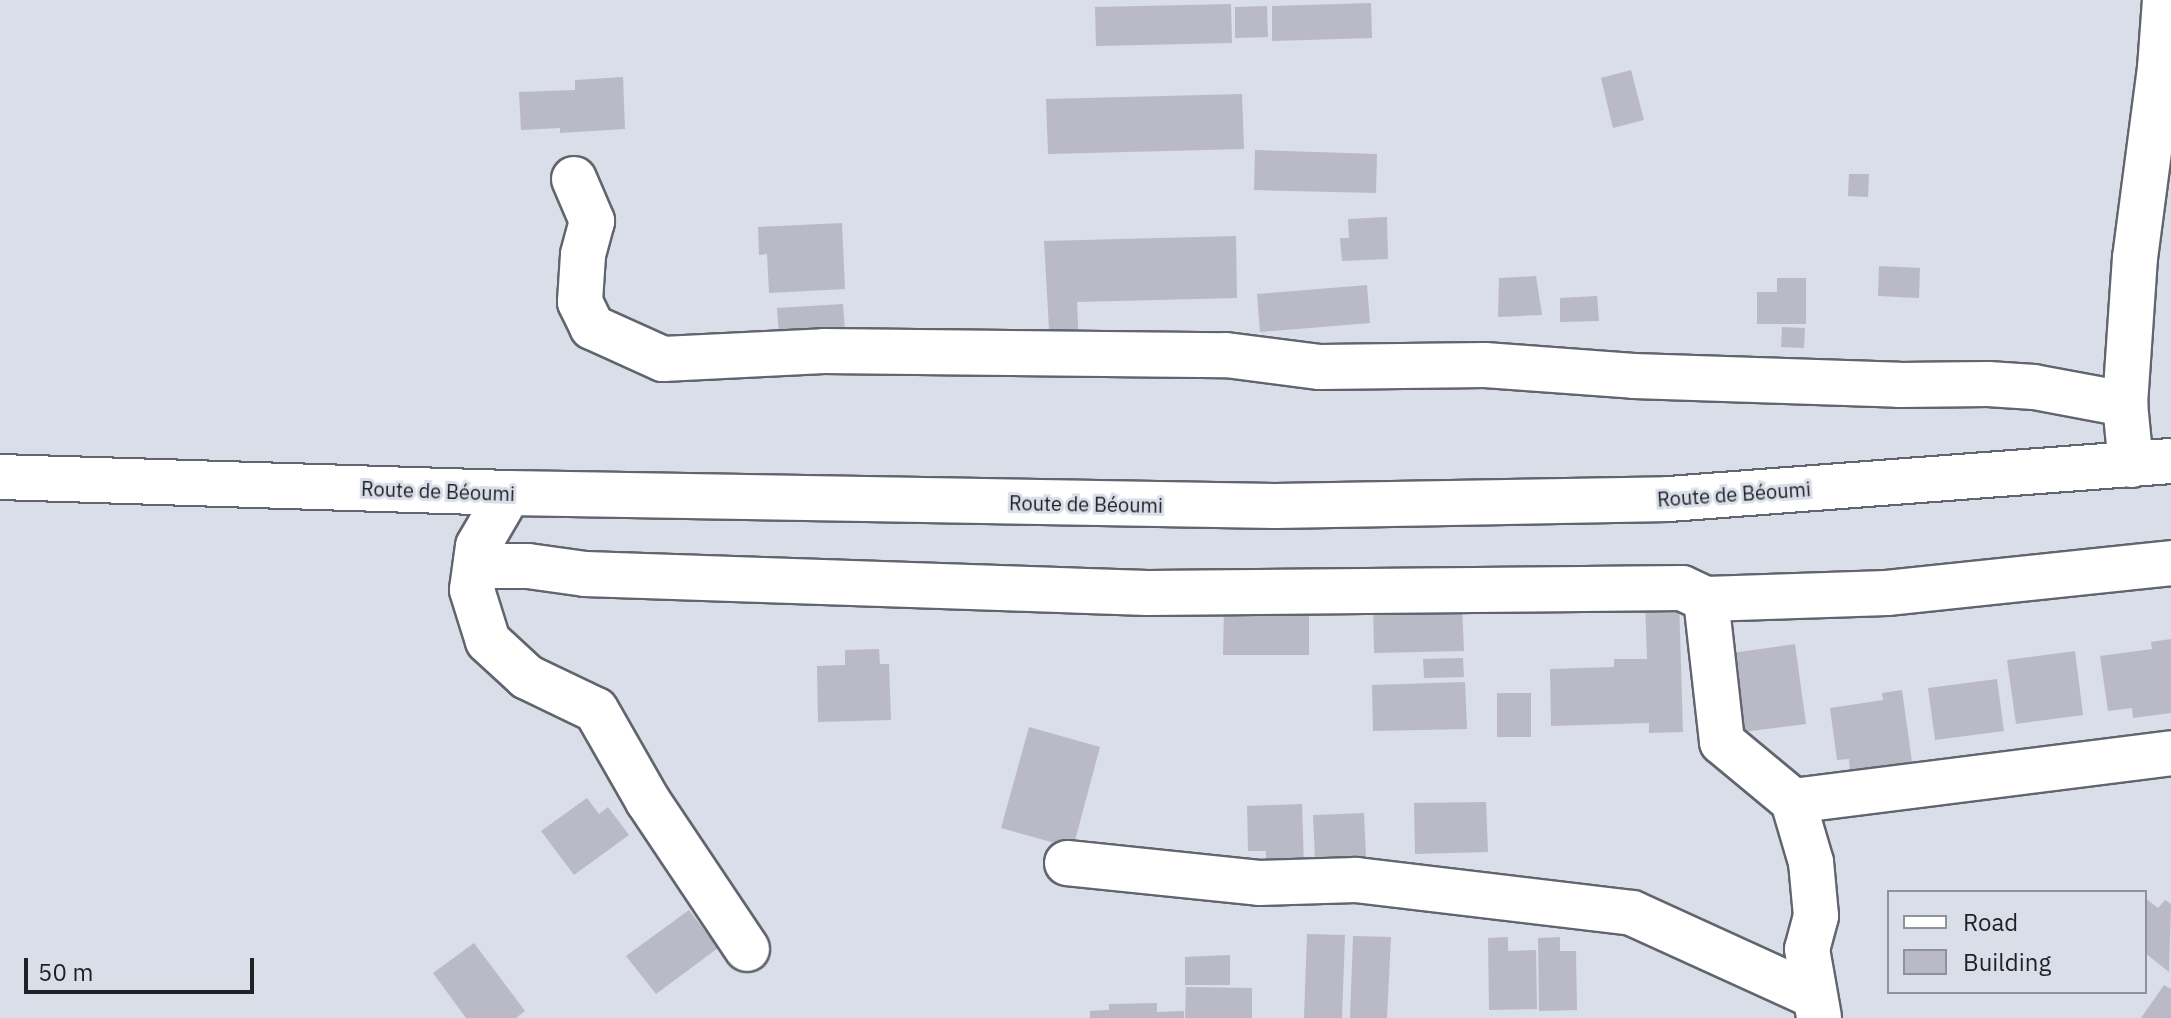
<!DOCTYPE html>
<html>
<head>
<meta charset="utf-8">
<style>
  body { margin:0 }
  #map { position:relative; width:2171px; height:1018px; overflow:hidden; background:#dadee9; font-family:"IBM Plex Sans",sans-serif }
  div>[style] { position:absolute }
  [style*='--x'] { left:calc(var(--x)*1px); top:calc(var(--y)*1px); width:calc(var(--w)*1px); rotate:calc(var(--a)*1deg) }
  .building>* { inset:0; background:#b9bac5 }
  .roads { filter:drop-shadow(2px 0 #61656e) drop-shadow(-2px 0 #61656e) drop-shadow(0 2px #61656e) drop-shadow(0 -2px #61656e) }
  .minor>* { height:44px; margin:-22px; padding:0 22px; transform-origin:22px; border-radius:22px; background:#fff }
  .major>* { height:44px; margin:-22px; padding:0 22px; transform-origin:22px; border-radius:22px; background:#fff }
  span { translate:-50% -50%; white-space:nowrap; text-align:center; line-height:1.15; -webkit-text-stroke:6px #dadee9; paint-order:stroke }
  .street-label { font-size:20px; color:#1f2125 }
  .legend { position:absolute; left:1887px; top:890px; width:260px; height:104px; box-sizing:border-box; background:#dadee9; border:2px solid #8f929b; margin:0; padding:10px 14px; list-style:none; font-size:24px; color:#1f2125 }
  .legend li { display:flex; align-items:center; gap:16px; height:40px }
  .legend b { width:40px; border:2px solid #8f929b }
  .scale { position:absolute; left:24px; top:958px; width:230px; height:36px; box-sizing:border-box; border:4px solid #1f2125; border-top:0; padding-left:10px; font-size:24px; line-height:28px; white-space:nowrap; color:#1f2125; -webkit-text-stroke:6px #dadee9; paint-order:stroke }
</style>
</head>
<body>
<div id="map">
  <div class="building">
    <div style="clip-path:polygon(1371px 3px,1372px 38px,1272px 41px,1272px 6px)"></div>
    <div style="clip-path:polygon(1231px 4px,1232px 43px,1096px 46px,1095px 7px)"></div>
    <div style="clip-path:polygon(1267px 6px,1268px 37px,1235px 38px,1235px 7px)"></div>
    <div style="clip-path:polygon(1631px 70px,1644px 120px,1613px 128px,1601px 78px)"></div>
    <div style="clip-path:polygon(623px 77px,625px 129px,560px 133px,560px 128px,521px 130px,519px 92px,575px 90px,575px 80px)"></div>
    <div style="clip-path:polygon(1242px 94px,1244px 149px,1048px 154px,1046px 99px)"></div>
    <div style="clip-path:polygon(1255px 150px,1377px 154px,1376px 193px,1254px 190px)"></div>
    <div style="clip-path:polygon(1849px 174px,1869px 174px,1868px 197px,1848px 196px)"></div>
    <div style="clip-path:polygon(1387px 217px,1388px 259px,1342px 261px,1340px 238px,1349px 238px,1348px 219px)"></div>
    <div style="clip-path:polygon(842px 223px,845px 289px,769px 293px,767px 254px,759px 255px,758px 227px)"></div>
    <div style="clip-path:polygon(1236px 236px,1237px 298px,1077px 302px,1079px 346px,1050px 347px,1044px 241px)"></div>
    <div style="clip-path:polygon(1879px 266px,1920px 268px,1919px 298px,1878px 296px)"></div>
    <div style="clip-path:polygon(1536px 276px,1542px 315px,1498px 317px,1499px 278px)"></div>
    <div style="clip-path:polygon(1777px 278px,1806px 278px,1806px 324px,1757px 324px,1757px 292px,1777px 292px)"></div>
    <div style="clip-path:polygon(1367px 285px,1370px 323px,1260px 332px,1257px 294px)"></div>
    <div style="clip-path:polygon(1597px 296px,1599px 321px,1560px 322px,1560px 298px)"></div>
    <div style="clip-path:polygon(843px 304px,845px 332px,779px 335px,777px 308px)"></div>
    <div style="clip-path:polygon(1782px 327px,1805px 328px,1804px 348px,1781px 347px)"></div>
    <div style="clip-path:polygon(1679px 598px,1683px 732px,1649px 733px,1649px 723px,1551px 726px,1550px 669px,1614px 667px,1614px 659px,1647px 659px,1645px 599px)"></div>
    <div style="clip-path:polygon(1373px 602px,1462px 608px,1464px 651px,1374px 653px)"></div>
    <div style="clip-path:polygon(1224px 609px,1309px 610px,1309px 655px,1223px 655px)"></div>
    <div style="clip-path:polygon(2171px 639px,2171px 713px,2133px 718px,2132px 708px,2108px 711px,2100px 656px,2152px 649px,2151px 642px)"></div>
    <div style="clip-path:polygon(1795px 644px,1806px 724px,1736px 733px,1725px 654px)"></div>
    <div style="clip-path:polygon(879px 649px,880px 664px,889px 664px,891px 720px,818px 722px,817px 666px,845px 665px,845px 650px)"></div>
    <div style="clip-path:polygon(2075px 651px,2083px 715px,2016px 724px,2007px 660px)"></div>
    <div style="clip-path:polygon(1463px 658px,1464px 677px,1424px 678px,1423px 659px)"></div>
    <div style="clip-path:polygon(1997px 679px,2004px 731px,1935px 740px,1928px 688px)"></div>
    <div style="clip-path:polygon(1465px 682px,1467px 729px,1373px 731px,1372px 685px)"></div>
    <div style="clip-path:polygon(1902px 690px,1912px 762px,1850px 771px,1849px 759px,1837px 760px,1830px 708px,1883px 700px,1882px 693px)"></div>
    <div style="clip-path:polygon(1497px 693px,1531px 693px,1531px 737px,1497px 737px)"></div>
    <div style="clip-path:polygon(1029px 727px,1100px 747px,1073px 848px,1001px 828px)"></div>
    <div style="clip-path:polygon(587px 798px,599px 814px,608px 807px,629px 835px,574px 875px,541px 831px)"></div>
    <div style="clip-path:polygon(1486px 802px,1488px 852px,1415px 854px,1414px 803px)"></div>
    <div style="clip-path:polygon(1302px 804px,1304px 868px,1266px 869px,1266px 851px,1248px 851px,1247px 806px)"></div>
    <div style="clip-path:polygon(1364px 813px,1366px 858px,1315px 860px,1313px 815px)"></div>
    <div style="clip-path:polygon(2145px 898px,2158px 908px,2165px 900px,2171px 904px,2169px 972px,2145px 953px)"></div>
    <div style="clip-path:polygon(689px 910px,718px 948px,656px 994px,626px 956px)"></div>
    <div style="clip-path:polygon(1307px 934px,1345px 935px,1342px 1018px,1304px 1018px)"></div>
    <div style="clip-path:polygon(1353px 936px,1391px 937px,1387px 1018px,1350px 1018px)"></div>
    <div style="clip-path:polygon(1508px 937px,1508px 951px,1536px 950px,1537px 1009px,1489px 1010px,1488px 938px)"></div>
    <div style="clip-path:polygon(1560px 937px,1560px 951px,1576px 951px,1577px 1010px,1539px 1011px,1538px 938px)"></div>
    <div style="clip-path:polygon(474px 943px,525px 1011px,516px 1018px,466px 1018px,433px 973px)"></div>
    <div style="clip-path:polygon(1230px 955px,1230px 985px,1185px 985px,1185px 957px)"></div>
    <div style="clip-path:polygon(2164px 985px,2171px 989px,2171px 1018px,2141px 1018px)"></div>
    <div style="clip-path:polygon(1186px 987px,1252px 988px,1252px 1018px,1185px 1018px)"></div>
    <div style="clip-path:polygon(1157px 1003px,1157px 1012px,1184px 1011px,1184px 1018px,1090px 1018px,1090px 1011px,1109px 1010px,1109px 1004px)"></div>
  </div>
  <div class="roads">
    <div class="minor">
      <div style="--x:574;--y:179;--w:46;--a:66.8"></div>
      <div style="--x:592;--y:221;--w:35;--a:105"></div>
      <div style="--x:583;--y:255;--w:47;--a:93.7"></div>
      <div style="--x:580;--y:302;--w:28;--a:64"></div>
      <div style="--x:592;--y:327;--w:78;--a:24.3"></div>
      <div style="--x:663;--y:359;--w:161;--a:-2.8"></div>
      <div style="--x:824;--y:351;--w:402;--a:0.6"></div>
      <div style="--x:1226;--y:355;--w:95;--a:7.3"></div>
      <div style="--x:1320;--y:367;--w:165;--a:-0.7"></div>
      <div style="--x:1485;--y:365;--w:149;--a:4.2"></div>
      <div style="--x:1634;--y:376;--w:265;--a:1.9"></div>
      <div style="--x:1899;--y:385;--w:89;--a:-0.6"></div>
      <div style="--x:1988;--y:384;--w:46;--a:3.7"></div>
      <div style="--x:2034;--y:387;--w:93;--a:10.6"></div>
      <div style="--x:2131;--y:465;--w:61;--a:-95.6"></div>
      <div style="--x:2125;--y:404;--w:146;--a:-86.1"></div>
      <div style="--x:2135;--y:258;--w:192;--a:-82.5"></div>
      <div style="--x:2160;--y:68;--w:68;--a:-85.8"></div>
      <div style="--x:509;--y:493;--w:61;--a:120.3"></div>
      <div style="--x:478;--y:546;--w:44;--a:97.8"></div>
      <div style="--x:472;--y:590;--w:53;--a:72.6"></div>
      <div style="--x:488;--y:641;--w:53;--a:42.7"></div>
      <div style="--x:527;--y:677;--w:76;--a:25.6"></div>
      <div style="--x:596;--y:710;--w:105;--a:60.3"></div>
      <div style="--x:648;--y:801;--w:178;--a:56.2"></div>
      <div style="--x:476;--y:566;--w:52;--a:0"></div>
      <div style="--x:528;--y:566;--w:58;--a:8"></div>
      <div style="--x:585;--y:574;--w:563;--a:1.93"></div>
      <div style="--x:1148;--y:593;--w:534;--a:-0.54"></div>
      <div style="--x:1682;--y:588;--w:26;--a:25"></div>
      <div style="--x:1706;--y:599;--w:181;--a:-1.9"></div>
      <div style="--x:1887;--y:593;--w:286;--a:-6"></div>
      <div style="--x:1706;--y:599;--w:144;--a:83.6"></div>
      <div style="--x:1722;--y:742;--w:92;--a:39.7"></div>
      <div style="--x:1793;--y:801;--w:64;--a:73.6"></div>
      <div style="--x:1811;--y:862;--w:54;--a:84.7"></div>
      <div style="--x:1816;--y:916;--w:34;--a:105"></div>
      <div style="--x:1807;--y:949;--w:69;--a:80"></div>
      <div style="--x:1793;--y:801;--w:381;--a:-7.2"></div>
      <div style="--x:1067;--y:863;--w:193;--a:5.9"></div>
      <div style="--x:1259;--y:883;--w:97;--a:-1.8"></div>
      <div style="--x:1356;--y:880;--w:278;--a:6.8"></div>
      <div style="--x:1632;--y:913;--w:200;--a:24.5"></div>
    </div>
    <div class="major">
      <div style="--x:0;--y:477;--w:509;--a:1.8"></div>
      <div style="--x:509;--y:493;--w:766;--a:0.97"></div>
      <div style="--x:1275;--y:506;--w:394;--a:-1"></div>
      <div style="--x:1669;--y:499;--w:503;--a:-4.33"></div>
    </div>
  </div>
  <div class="street-label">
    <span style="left:438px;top:491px;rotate:2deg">Route de Béoumi</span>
    <span style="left:1734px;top:494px;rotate:-4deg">Route de Béoumi</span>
    <span style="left:1086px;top:504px;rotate:1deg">Route de Béoumi</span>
  </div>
  <ul class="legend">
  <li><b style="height:10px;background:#fff"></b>Road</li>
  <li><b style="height:22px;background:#b9bac5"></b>Building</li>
  </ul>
  <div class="scale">50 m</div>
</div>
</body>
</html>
